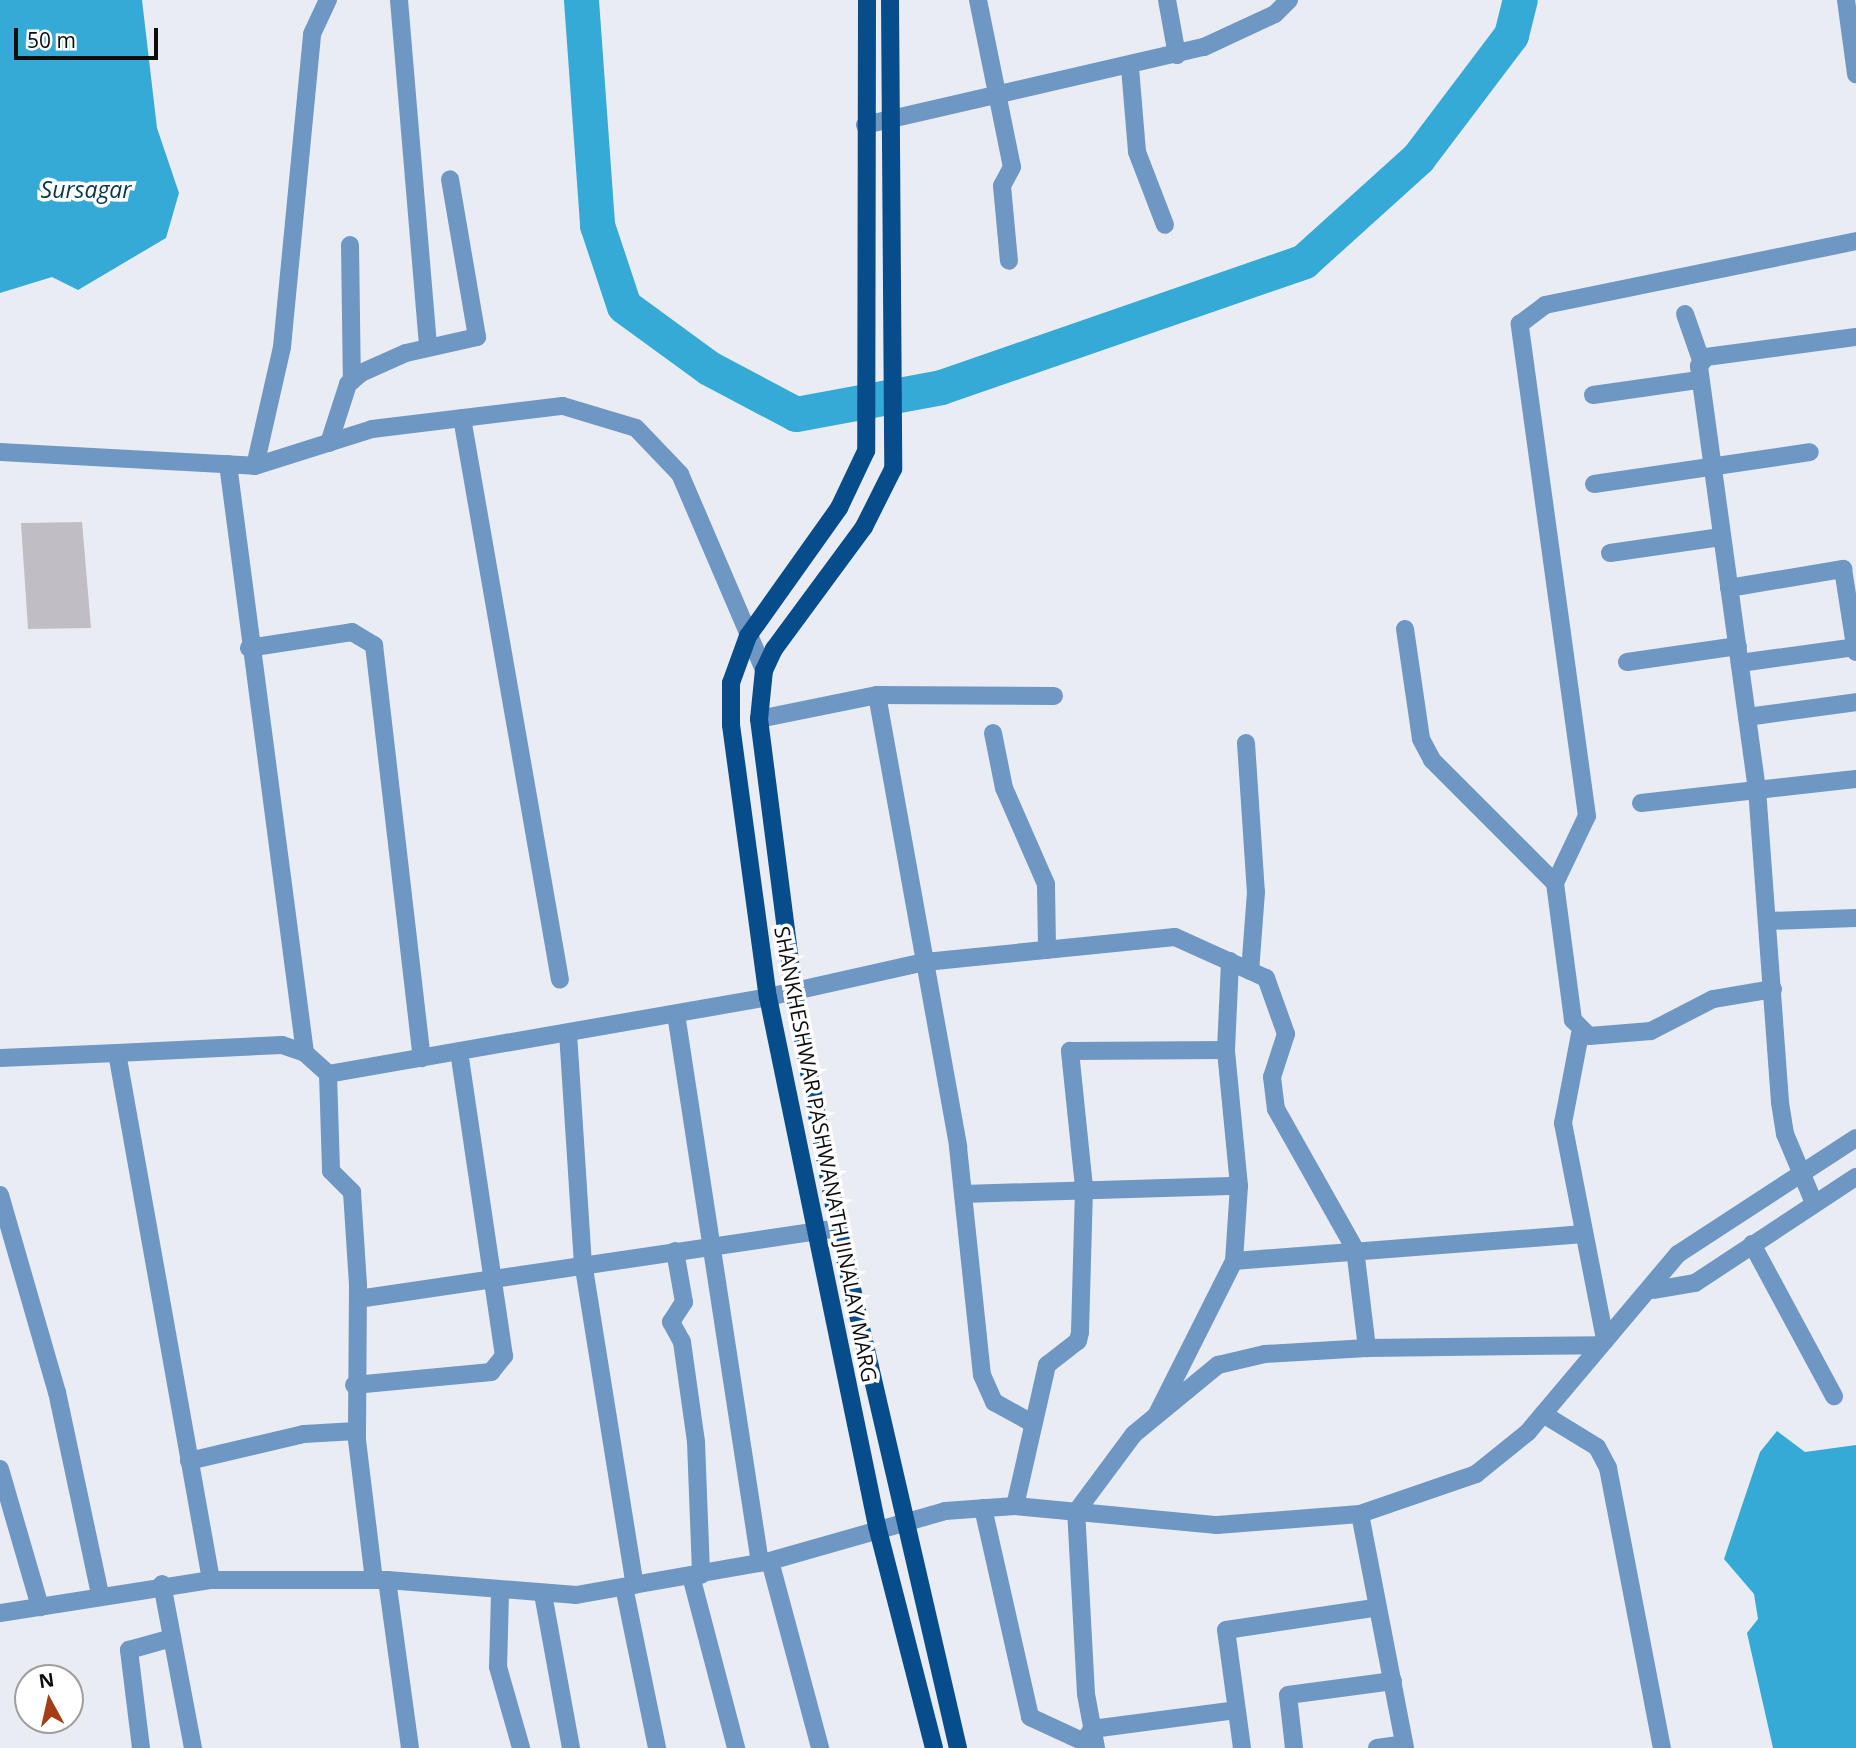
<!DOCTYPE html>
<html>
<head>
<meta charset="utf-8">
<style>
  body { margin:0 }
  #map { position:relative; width:1856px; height:1748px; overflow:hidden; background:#eaecf4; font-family:"Open Sans",sans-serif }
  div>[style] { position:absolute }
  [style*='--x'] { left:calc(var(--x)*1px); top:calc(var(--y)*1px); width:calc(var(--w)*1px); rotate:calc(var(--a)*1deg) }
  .water>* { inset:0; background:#36aad6 }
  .river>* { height:35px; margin:-17.5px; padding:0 17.5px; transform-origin:17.5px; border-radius:17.5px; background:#36aad6 }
  .building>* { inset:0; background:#c0bdc5 }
  .minor>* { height:18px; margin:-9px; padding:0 9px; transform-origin:9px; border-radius:9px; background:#6f97c4 }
  .major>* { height:18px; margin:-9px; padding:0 9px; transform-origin:9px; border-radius:9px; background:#074c8b }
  span { translate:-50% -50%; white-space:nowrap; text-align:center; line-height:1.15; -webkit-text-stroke:7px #fff; paint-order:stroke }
  .street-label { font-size:21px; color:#0c0d0f }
  .water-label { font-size:23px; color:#03384a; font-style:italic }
  .north { position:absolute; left:14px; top:1664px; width:70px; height:70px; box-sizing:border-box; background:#fff; border:2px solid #9e9e9f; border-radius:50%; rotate:352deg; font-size:19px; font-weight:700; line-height:28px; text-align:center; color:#0c0d0f }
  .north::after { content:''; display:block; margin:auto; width:24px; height:32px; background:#a43e15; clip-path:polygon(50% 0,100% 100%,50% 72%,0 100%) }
  .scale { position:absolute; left:14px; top:28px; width:144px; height:32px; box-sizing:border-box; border:4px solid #0c0d0f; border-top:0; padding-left:9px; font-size:21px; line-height:24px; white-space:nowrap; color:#0c0d0f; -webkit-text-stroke:5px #fff; paint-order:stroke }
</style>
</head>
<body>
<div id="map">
  <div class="water">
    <div style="clip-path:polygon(0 0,142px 0,157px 128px,179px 193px,166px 238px,78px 290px,52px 277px,0 293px)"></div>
    <div style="clip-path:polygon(1777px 1431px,1805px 1452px,1856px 1445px,1856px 1748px,1773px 1748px,1747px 1633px,1758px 1619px,1754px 1594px,1724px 1559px,1760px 1452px)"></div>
  </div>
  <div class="river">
    <div style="--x:581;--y:0;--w:226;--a:85.9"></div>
    <div style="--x:597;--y:225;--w:85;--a:71.6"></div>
    <div style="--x:624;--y:306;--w:105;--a:36.1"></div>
    <div style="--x:709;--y:368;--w:98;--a:27.9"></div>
    <div style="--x:796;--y:414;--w:147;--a:-10.5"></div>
    <div style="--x:941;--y:387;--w:384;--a:-19.1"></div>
    <div style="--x:1304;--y:261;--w:154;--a:-42.1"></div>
    <div style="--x:1418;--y:158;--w:154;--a:-52.9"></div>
    <div style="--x:1511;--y:35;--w:36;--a:-76"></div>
  </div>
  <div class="building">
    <div style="clip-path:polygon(82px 522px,91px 628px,28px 629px,21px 523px)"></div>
  </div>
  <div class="minor">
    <div style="--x:399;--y:0;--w:348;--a:85.2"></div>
    <div style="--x:978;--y:0;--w:170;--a:78.5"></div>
    <div style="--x:1012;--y:167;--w:21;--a:118"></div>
    <div style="--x:1002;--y:186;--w:75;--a:84.7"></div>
    <div style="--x:1167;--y:0;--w:56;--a:79.7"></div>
    <div style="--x:1846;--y:0;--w:75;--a:82.3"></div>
    <div style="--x:1130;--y:68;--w:84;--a:85.2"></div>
    <div style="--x:1137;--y:152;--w:78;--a:69"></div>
    <div style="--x:865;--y:125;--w:348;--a:-13"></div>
    <div style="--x:1204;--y:47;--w:78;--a:-24.9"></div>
    <div style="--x:1275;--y:14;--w:20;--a:-45"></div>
    <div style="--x:350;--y:245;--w:136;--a:89.2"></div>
    <div style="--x:1685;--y:314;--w:49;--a:70.8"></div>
    <div style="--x:1593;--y:395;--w:107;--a:-8.1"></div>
    <div style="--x:462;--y:418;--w:570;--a:80.11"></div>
    <div style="--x:329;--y:443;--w:62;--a:-72.1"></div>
    <div style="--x:348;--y:384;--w:17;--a:-40"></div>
    <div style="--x:361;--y:373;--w:49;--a:-24"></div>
    <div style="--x:406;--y:353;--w:73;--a:-12.7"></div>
    <div style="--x:477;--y:337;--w:160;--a:-99.7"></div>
    <div style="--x:0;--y:452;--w:255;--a:3.1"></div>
    <div style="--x:255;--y:466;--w:123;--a:-17.5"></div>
    <div style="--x:372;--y:429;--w:192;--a:-6.9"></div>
    <div style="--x:563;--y:406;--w:76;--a:16.8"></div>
    <div style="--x:636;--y:428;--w:64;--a:46.3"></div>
    <div style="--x:680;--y:474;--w:213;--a:66.8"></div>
    <div style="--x:228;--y:464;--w:594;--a:82.55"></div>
    <div style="--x:255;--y:466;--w:122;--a:-77.2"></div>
    <div style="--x:282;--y:347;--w:314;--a:-84.5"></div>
    <div style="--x:312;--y:34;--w:38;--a:-65"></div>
    <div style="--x:1594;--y:484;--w:218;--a:-8.4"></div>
    <div style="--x:1610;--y:553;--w:112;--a:-8.2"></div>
    <div style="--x:1729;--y:588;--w:116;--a:-9.5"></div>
    <div style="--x:1843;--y:569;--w:84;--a:81.1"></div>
    <div style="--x:1405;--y:629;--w:111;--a:81.7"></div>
    <div style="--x:1421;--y:739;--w:24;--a:62"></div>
    <div style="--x:1432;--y:760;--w:174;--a:45"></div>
    <div style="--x:249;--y:648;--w:104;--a:-8.8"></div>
    <div style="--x:352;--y:632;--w:26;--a:31"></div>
    <div style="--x:374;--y:645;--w:416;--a:83.4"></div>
    <div style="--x:1627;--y:662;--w:112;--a:-8.2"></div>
    <div style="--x:1740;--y:663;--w:116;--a:-7.9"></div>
    <div style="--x:877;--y:695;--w:459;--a:79.8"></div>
    <div style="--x:958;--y:1147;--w:229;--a:84"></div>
    <div style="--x:982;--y:1375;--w:30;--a:66"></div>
    <div style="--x:994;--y:1402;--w:43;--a:28.9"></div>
    <div style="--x:1747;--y:717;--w:110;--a:-7.8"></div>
    <div style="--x:759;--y:719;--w:120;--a:-11.5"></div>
    <div style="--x:877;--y:695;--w:177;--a:0.3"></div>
    <div style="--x:993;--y:733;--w:56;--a:78.7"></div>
    <div style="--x:1004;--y:788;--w:105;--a:66.4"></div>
    <div style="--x:1046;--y:884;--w:66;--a:89.1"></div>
    <div style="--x:1246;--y:743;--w:149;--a:86.2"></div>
    <div style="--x:1256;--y:892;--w:79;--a:94.3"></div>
    <div style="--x:1641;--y:803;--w:216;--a:-6.4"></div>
    <div style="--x:1768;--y:921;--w:88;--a:-2"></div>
    <div style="--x:1773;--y:989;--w:61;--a:170.5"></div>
    <div style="--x:1713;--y:999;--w:70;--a:152.7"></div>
    <div style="--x:1651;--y:1031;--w:62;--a:175.4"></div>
    <div style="--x:1589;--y:1036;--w:23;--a:-135"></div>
    <div style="--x:1573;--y:1020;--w:138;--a:-97.5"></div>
    <div style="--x:1555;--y:883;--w:74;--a:-64.5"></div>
    <div style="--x:1587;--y:816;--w:497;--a:-97.8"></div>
    <div style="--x:1520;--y:324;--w:31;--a:-37"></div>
    <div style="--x:1545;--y:305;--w:318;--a:-11.6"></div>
    <div style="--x:676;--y:1014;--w:555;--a:81.3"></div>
    <div style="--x:568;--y:1033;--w:229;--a:86.3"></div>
    <div style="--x:583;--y:1262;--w:327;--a:80.9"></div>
    <div style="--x:1580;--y:1034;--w:91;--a:100.8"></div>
    <div style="--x:1563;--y:1123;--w:221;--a:79"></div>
    <div style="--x:0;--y:1058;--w:117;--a:-2.4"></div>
    <div style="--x:328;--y:1074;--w:447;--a:-9.9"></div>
    <div style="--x:768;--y:997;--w:161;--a:-12.6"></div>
    <div style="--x:925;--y:962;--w:251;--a:-5.7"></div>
    <div style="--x:1175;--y:937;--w:100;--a:24.3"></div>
    <div style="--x:1266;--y:978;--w:59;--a:70.3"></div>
    <div style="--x:1286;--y:1034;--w:45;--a:108"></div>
    <div style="--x:1272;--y:1077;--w:32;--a:83"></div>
    <div style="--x:1276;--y:1109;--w:161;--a:60.6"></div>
    <div style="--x:1355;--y:1249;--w:100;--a:83.1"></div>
    <div style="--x:963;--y:1194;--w:276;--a:-1.7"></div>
    <div style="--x:0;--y:1195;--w:205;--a:73.9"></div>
    <div style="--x:57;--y:1392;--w:208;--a:78"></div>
    <div style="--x:1814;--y:1203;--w:75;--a:-112.8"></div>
    <div style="--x:1785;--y:1134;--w:32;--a:-99"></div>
    <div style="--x:1780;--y:1102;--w:313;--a:-94.2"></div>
    <div style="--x:1757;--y:790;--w:428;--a:-97.8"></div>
    <div style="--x:1699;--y:366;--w:11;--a:-52"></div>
    <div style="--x:1706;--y:357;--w:151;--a:-7.6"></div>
    <div style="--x:1752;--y:1244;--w:173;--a:61.7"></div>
    <div style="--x:675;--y:1251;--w:52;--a:80"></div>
    <div style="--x:684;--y:1302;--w:24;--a:123"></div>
    <div style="--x:671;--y:1322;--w:23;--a:61"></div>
    <div style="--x:682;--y:1342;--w:101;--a:82"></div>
    <div style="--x:696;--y:1442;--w:133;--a:87.8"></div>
    <div style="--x:1234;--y:1261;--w:351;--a:-4.4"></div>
    <div style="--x:1654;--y:1290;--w:42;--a:-9.7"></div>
    <div style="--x:1695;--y:1283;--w:193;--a:-33.4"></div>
    <div style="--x:358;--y:1299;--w:485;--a:-8.4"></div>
    <div style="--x:354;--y:1385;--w:138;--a:-5.4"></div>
    <div style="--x:491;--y:1372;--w:21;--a:-51"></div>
    <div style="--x:504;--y:1356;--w:308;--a:-98.4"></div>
    <div style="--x:1157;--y:1414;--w:171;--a:-63.3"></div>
    <div style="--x:1234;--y:1261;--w:75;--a:-86.2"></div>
    <div style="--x:1239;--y:1186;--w:137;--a:-95.5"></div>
    <div style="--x:1226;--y:1050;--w:89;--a:-87.4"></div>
    <div style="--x:1543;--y:1414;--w:63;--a:31.4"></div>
    <div style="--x:1597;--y:1447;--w:24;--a:62"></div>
    <div style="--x:1608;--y:1468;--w:285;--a:79.1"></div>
    <div style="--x:189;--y:1461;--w:118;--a:-13.2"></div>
    <div style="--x:304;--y:1434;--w:52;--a:-3.3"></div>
    <div style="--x:0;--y:1469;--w:144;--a:73.8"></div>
    <div style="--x:1015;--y:1506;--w:145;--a:-77.2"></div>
    <div style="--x:1047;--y:1365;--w:39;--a:-38"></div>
    <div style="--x:1078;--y:1341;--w:9;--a:-77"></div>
    <div style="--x:1080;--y:1332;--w:145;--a:-88.4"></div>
    <div style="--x:1084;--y:1187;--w:137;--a:-95.9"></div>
    <div style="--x:1070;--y:1051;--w:156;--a:-0.4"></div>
    <div style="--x:983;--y:1508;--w:214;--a:77.3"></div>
    <div style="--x:1030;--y:1717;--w:60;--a:24.8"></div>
    <div style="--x:1360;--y:1514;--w:238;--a:79.1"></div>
    <div style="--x:770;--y:1561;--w:194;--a:75"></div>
    <div style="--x:691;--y:1576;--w:178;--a:75.3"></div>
    <div style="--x:211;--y:1580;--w:535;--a:-100.11"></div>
    <div style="--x:117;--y:1053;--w:165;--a:-2.8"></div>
    <div style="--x:282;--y:1045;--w:24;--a:19"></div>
    <div style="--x:305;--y:1053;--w:31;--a:42"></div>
    <div style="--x:328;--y:1074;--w:97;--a:88.2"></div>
    <div style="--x:331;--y:1171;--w:30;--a:45"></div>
    <div style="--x:352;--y:1192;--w:94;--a:86.3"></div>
    <div style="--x:358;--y:1286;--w:154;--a:90.4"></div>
    <div style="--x:357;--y:1440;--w:141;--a:83.1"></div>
    <div style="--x:387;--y:1580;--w:170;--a:82.2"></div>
    <div style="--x:162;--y:1584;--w:167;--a:79.3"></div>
    <div style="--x:624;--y:1587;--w:164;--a:78.4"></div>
    <div style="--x:500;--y:1593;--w:74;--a:91.5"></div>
    <div style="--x:498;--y:1667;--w:84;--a:74.1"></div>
    <div style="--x:543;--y:1594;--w:157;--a:79.7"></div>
    <div style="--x:0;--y:1613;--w:214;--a:-8.9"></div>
    <div style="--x:211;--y:1580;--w:176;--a:0"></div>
    <div style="--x:387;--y:1580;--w:190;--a:4.5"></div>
    <div style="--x:576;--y:1595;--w:197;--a:-9.9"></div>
    <div style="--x:770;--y:1561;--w:182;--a:-15.9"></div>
    <div style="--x:945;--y:1511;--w:70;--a:-4.1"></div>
    <div style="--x:1015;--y:1506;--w:203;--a:5.4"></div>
    <div style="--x:1217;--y:1525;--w:143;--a:-4.4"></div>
    <div style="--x:1360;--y:1514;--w:123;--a:-19"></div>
    <div style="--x:1476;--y:1474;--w:67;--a:-38.9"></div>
    <div style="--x:1528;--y:1432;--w:233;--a:-49.9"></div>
    <div style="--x:1678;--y:1254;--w:212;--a:-33.1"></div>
    <div style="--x:1087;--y:1737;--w:9;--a:-58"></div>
    <div style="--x:1092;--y:1729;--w:145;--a:-7.5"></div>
    <div style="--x:141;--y:1748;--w:99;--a:-97"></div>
    <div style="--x:129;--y:1650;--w:45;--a:-15.6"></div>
    <div style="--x:1096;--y:1748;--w:55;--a:-100.5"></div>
    <div style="--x:1086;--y:1694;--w:182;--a:-93.1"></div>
    <div style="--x:1076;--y:1512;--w:97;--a:-53.4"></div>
    <div style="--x:1134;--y:1434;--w:109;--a:-39.4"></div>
    <div style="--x:1218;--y:1365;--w:48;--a:-13.2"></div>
    <div style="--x:1265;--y:1354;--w:102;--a:-3.4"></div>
    <div style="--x:1367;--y:1348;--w:232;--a:-0.7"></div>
    <div style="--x:1242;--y:1748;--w:119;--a:-97.7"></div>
    <div style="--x:1226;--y:1630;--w:150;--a:-8.5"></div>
    <div style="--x:1294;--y:1748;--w:53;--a:-96.5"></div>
    <div style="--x:1288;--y:1695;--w:106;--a:-7.6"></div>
    <div style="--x:1377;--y:1748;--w:27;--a:-8"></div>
  </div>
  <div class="major">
    <div style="--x:867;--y:0;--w:451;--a:90.1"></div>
    <div style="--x:866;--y:451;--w:63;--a:115.3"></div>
    <div style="--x:839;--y:508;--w:157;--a:125.4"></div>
    <div style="--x:748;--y:636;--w:50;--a:109.9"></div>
    <div style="--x:731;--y:683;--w:42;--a:90"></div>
    <div style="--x:731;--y:725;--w:275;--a:82.3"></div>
    <div style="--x:768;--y:997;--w:540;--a:78.36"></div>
    <div style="--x:877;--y:1526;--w:229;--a:75.6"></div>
    <div style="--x:890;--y:0;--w:469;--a:89.6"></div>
    <div style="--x:893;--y:469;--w:65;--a:116.6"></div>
    <div style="--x:864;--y:527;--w:152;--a:126.4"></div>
    <div style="--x:774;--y:649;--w:23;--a:115"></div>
    <div style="--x:764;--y:670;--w:49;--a:95.8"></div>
    <div style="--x:759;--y:719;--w:275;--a:82.7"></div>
    <div style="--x:794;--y:992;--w:240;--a:79.4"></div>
    <div style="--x:838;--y:1228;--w:534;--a:77.01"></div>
  </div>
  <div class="street-label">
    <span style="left:826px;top:1154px;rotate:79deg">SHANKHESHWAR PASHWANATH JINALAY MARG</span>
  </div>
  <div class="water-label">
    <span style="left:86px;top:189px">Sursagar</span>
  </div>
  <div class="north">N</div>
  <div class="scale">50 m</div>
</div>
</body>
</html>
